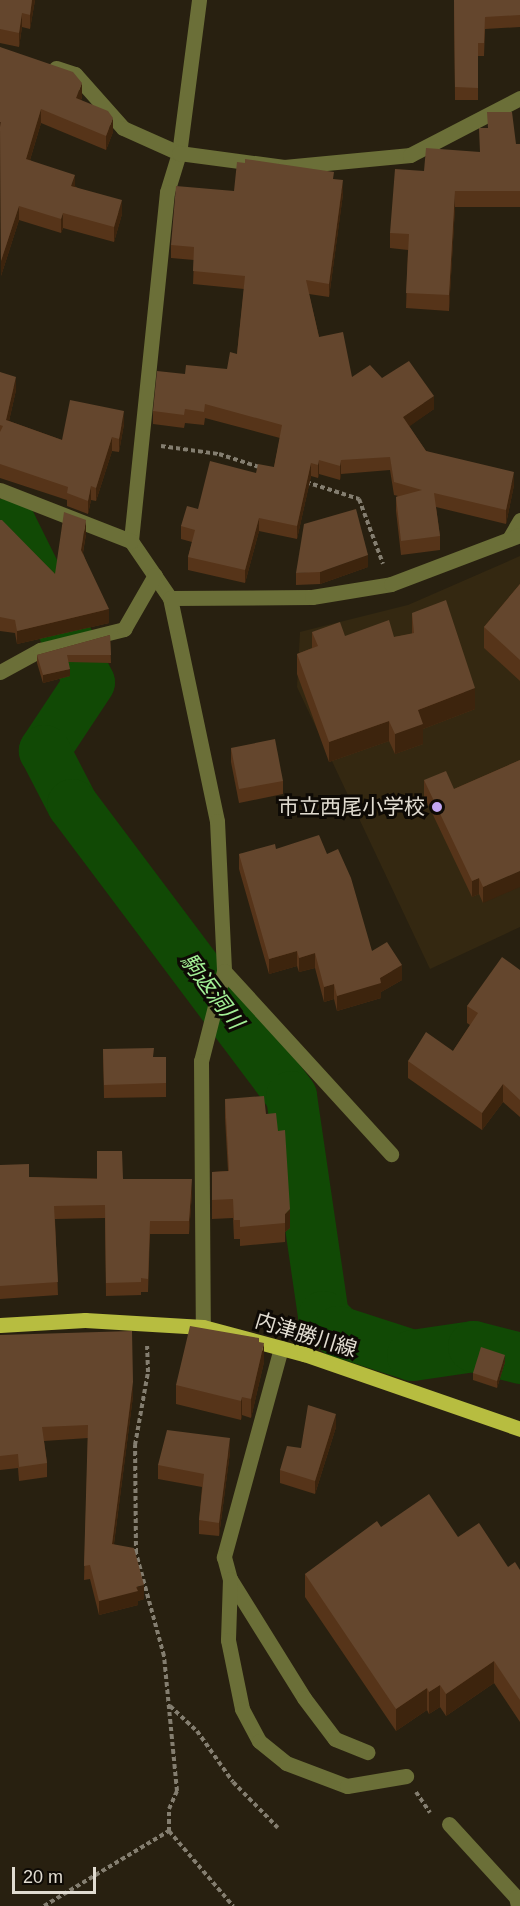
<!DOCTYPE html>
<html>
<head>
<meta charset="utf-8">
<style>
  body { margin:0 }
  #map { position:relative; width:520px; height:1906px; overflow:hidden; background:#282010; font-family:Helvetica,"Noto Sans JP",sans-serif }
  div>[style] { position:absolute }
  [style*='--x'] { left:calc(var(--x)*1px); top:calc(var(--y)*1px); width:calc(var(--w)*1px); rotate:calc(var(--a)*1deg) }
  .built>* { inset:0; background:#342811 }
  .river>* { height:51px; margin:-25.5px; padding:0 25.5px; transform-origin:25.5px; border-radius:25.5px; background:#114905 }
  .path>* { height:4px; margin-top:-2px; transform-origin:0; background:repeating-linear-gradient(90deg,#847e70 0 4.5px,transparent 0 7.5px) }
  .minor>* { height:15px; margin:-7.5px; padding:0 7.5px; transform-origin:7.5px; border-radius:7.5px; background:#6b6f38 }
  .major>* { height:15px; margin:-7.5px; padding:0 7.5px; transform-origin:7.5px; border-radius:7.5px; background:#b7bd40 }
  .wall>* { inset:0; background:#563419 }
  .shaded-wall>* { inset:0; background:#3d240d }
  .building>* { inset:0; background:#64462d }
  .dots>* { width:16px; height:16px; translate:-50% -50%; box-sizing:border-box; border:3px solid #0e0a05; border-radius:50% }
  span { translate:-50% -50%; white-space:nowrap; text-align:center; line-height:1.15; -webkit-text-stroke:6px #0e0a05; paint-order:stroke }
  .poi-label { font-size:21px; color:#e1dcd1 }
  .right { translate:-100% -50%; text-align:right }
  .street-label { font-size:21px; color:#e1dcd1 }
  .water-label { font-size:22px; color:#a3f096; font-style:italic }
  .scale { position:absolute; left:12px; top:1867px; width:84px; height:27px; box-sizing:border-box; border:3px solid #e1dcd1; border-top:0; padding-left:8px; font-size:18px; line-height:21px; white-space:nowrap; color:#e1dcd1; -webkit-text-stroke:4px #0e0a05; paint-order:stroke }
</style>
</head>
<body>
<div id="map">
  <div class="built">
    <div style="clip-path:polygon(520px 556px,520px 927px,430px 969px,297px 687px,300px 632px,408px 605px)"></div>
  </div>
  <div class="river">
    <div style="--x:0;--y:524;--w:11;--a:5"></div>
    <div style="--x:11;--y:525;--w:175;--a:63.6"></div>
    <div style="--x:89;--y:682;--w:82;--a:123.5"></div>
    <div style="--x:44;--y:750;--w:61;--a:62.6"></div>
    <div style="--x:72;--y:804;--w:365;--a:53.1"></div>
    <div style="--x:291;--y:1096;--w:222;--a:81.7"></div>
    <div style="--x:323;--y:1316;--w:21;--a:45"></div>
    <div style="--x:338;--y:1331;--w:78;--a:18"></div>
    <div style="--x:412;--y:1355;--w:62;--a:-8.4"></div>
    <div style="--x:473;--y:1346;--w:49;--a:14.3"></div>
  </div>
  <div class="path">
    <div style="--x:161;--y:446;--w:59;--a:7.9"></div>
    <div style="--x:219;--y:454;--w:45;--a:18"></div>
    <div style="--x:306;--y:482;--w:56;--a:17.8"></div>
    <div style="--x:359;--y:499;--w:69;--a:69.7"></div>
    <div style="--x:170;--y:1706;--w:37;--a:43"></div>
    <div style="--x:197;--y:1731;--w:62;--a:54.8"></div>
    <div style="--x:233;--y:1782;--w:64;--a:45.6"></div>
    <div style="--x:416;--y:1792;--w:25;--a:56"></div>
    <div style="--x:169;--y:1831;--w:99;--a:49.5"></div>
    <div style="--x:44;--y:1906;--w:146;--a:-31"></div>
    <div style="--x:169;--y:1831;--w:22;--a:-90"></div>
    <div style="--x:169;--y:1809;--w:20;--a:-66"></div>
    <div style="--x:177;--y:1791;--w:136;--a:-95.5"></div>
    <div style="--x:164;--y:1656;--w:107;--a:-105.2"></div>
    <div style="--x:136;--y:1553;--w:108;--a:-90.5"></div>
    <div style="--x:135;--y:1445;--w:74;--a:-79.9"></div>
    <div style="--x:148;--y:1372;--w:26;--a:-92"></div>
  </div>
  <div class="minor">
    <div style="--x:199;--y:0;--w:154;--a:97.4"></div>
    <div style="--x:179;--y:153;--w:41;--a:107.1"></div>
    <div style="--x:167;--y:192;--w:351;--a:95.9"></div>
    <div style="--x:131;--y:541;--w:69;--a:55.6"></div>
    <div style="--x:170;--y:598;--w:228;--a:78.1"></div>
    <div style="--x:217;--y:821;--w:150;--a:87.3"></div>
    <div style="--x:224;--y:971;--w:93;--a:104.3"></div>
    <div style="--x:201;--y:1061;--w:266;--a:89.6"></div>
    <div style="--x:56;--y:68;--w:20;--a:18"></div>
    <div style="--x:75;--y:74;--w:72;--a:48.4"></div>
    <div style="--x:123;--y:128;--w:61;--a:24.1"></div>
    <div style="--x:179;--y:153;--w:106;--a:7.6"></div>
    <div style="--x:284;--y:167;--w:127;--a:-5.4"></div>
    <div style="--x:410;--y:155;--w:124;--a:-27.4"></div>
    <div style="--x:0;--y:490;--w:141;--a:21.3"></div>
    <div style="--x:509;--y:539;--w:22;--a:-60"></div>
    <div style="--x:170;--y:598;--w:142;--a:-0.4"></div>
    <div style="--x:312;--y:597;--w:80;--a:-9.3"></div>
    <div style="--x:391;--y:584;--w:138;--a:-20.8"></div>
    <div style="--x:0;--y:672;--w:46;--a:-28.8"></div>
    <div style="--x:40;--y:650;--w:87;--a:-14"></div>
    <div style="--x:124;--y:629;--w:62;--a:-60.1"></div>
    <div style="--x:224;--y:971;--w:248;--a:47.6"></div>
    <div style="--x:281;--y:1348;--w:217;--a:105.3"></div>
    <div style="--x:224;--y:1557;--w:23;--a:75"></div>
    <div style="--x:230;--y:1579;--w:140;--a:58.1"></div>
    <div style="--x:304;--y:1698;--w:51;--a:52.9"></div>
    <div style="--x:335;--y:1739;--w:35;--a:22"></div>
    <div style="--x:230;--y:1579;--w:61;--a:91.9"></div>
    <div style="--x:228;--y:1640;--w:70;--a:78.5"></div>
    <div style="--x:242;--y:1709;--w:36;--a:62"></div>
    <div style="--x:259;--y:1741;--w:35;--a:39"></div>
    <div style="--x:286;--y:1763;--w:65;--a:20.7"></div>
    <div style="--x:347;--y:1786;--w:60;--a:-9.6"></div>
    <div style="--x:449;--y:1824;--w:99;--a:47.5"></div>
    <div style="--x:516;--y:1897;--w:9;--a:77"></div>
  </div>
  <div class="major">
    <div style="--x:0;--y:1325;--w:85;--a:-3.4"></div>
    <div style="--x:85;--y:1320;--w:118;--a:3.4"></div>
    <div style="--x:203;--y:1327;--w:105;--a:15"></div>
    <div style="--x:304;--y:1354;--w:229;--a:19.1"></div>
  </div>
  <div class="wall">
    <div style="clip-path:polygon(0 0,35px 0,30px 29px,22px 27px,19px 47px,0 43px)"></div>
    <div style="clip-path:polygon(454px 0,520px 0,520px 27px,485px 29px,484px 56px,478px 56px,478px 100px,455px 100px)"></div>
    <div style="clip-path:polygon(0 47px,82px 97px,81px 100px,113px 132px,106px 150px,41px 123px,30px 160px,122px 214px,114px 242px,63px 228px,61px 233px,19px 220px,1px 276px)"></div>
    <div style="clip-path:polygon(516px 144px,520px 144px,520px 207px,455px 207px,449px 311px,406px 308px,408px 250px,390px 248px,390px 233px,479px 152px)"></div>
    <div style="clip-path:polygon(334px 179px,343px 194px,329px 297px,309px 294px,319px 337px,352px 377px,382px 378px,434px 409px,409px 426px,426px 451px,514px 485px,506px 524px,436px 507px,440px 536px,440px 550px,401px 555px,396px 511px,396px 497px,398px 496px,394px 495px,390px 470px,341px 474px,340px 480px,319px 474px,318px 478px,311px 476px,297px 539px,259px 531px,245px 583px,188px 570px,188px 557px,192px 542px,181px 539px,181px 526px,198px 509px,256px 473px,274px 467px,280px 438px,205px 418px,204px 425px,185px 423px,184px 428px,153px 424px,153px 411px,185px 374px,227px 369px,237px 354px,244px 289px,193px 284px,194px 260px,171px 258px,171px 245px,234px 191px)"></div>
    <div style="clip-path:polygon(0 372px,16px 390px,9px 421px,62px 440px,124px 424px,119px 452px,112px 451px,96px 501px,91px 500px,88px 514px,67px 506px,67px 500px,0 478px)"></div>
    <div style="clip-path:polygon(0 520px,55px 574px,86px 534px,83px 553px,109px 623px,17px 644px,15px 633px,0 631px)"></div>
    <div style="clip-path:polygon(368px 567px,320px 584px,296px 585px,296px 573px)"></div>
    <div style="clip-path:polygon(520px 584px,520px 681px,484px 648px,484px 627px)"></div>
    <div style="clip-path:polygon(412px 613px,475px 709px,423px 729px,423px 744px,395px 754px,389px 741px,329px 762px,297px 674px,297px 654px,312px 648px,312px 632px,345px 636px,394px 637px,412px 634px)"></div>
    <div style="clip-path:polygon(110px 635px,111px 663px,68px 662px,70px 676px,43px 683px,37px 663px,37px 655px)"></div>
    <div style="clip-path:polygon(231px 748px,283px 781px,283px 794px,239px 803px,231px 762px)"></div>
    <div style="clip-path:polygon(520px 760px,483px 903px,479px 894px,472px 897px,424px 796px,424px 780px,454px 789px)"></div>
    <div style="clip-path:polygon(276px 849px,372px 951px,402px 980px,381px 992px,381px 998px,337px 1011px,334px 999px,324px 1002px,315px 968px,299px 972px,297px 966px,269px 974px,239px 869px,239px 854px)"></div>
    <div style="clip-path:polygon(520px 970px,520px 1117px,503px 1102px,482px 1130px,408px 1078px,408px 1061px,453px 1051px,470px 1025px,467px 1023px,467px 1006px)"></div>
    <div style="clip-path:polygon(103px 1049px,153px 1057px,166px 1057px,166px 1097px,104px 1098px)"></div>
    <div style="clip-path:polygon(225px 1099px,266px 1114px,290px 1228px,285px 1232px,285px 1242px,240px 1246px,240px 1239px,234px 1239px,233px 1218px,212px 1219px,212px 1172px,228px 1171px,225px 1118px)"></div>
    <div style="clip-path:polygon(0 1165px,29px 1177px,123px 1179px,192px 1192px,189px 1234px,150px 1234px,148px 1292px,141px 1292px,141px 1295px,106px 1296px,105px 1218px,55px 1219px,58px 1295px,0 1299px)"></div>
    <div style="clip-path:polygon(0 1335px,133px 1396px,114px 1544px,144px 1599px,138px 1601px,138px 1605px,99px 1615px,90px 1579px,84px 1580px,88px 1438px,44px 1441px,47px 1463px,47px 1477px,19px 1481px,18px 1468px,0 1470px)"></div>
    <div style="clip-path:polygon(259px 1343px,264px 1362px,251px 1418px,242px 1415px,241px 1420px,176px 1404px,176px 1385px)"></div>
    <div style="clip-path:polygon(505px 1362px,497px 1388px,473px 1380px,473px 1373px)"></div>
    <div style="clip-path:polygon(336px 1427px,315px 1494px,280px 1483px,280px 1470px,301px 1448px)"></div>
    <div style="clip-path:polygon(230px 1452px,219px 1536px,199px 1534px,199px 1520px,202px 1487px,158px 1479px,158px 1465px)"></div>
    <div style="clip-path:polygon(381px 1527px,458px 1537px,508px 1567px,520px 1570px,520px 1722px,494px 1683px,446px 1716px,440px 1707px,429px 1714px,427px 1710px,396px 1731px,305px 1597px,305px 1574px)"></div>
  </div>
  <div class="shaded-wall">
    <div style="clip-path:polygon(32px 0,35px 0,30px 29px,30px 15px)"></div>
    <div style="clip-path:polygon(22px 13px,22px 27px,19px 47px,19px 33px)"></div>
    <div style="clip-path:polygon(82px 83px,82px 97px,76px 112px,76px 98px)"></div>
    <div style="clip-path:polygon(41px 109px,41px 123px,26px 173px,26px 159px)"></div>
    <div style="clip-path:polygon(113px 118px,113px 132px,106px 150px,106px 136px)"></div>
    <div style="clip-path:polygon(75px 175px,75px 189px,71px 186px)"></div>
    <div style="clip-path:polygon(343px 180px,343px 194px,329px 297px,329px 284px)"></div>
    <div style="clip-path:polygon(455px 191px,455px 207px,449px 311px,449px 295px)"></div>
    <div style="clip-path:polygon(122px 200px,122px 214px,114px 242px,114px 227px)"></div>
    <div style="clip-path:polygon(19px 206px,19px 220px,1px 276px,1px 261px)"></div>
    <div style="clip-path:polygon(63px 213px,63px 228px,61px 233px,61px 219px)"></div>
    <div style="clip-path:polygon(16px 377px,16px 390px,6px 434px,6px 420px)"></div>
    <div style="clip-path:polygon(434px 396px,434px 409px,403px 431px,403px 417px)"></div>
    <div style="clip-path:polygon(124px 411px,124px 424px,119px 452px,119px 439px)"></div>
    <div style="clip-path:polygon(112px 437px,112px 451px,96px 501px,96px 488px)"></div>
    <div style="clip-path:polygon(319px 460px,319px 474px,318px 478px,318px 465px)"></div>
    <div style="clip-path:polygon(341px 460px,341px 474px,340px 480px,340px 466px)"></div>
    <div style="clip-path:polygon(311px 463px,311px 476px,297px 539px,297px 526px)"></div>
    <div style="clip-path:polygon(514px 472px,514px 485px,506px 524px,506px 510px)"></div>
    <div style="clip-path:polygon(91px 486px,91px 500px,88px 514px,88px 501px)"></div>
    <div style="clip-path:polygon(259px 518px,259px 531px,245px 583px,245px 570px)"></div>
    <div style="clip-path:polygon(86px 520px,86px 534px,81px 563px,81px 550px)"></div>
    <div style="clip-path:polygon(368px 555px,368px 567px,320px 584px,320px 572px)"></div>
    <div style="clip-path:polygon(109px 609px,109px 623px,17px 644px,17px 631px)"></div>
    <div style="clip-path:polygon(70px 669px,70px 676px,43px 683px,43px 675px)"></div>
    <div style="clip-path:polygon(475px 688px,475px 709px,423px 729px,423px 744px,395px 754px,395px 734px,418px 710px)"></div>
    <div style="clip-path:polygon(389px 721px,389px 741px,329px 762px,329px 742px)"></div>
    <div style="clip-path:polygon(520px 871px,520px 887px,483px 903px,483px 887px)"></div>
    <div style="clip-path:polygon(479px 878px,479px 894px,472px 897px,472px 881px)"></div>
    <div style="clip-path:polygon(297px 951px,297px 966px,269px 974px,269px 959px)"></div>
    <div style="clip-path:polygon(315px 953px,315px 968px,299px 972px,299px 958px)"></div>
    <div style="clip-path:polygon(402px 965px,402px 980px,381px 992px,381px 998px,337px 1011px,337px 996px,380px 978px)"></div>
    <div style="clip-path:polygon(334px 984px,334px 999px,324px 1002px,324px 987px)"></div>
    <div style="clip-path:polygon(503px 1084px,503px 1102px,482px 1130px,482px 1113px)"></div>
    <div style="clip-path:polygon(192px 1179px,192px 1192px,189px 1234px,189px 1221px)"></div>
    <div style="clip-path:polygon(290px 1209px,290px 1228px,285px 1232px,285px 1214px)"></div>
    <div style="clip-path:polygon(264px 1343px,264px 1362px,251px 1418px,251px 1399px)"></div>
    <div style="clip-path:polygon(505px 1355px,505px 1362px,497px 1388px,497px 1381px)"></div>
    <div style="clip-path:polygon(133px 1382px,133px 1396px,112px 1558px,112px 1544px)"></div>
    <div style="clip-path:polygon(242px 1397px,242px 1415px,241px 1420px,241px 1401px)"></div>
    <div style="clip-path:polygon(336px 1414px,336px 1427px,315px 1494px,315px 1481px)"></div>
    <div style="clip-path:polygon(230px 1438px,230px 1452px,219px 1536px,219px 1523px)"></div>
    <div style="clip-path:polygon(144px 1585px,144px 1599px,138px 1601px,138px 1605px,99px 1615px,99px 1601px)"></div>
    <div style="clip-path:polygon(494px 1661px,494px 1683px,446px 1716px,446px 1694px)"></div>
    <div style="clip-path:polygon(440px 1685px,440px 1707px,429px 1714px,429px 1692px)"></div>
    <div style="clip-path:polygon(427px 1688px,427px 1710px,396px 1731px,396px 1709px)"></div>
  </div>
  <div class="building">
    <div style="clip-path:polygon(0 0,32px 0,30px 15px,22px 13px,19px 33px,0 29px)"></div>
    <div style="clip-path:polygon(454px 0,520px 0,520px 15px,485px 17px,484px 43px,478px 43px,478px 88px,455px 87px)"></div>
    <div style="clip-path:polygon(0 47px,73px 72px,82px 83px,76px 98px,108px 111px,113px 118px,106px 136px,41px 109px,26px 159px,75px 175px,71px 186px,122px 200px,114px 227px,63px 213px,61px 219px,19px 206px,1px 261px,0 127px,1px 122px,0 122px)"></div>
    <div style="clip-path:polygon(487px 112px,512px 112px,516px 144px,520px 144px,520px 191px,455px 191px,449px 295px,406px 293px,409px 234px,390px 233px,395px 169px,424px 171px,426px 148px,480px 152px,479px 128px,488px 128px)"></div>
    <div style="clip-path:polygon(245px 159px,334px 172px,333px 179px,343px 180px,329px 284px,306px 280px,319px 337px,343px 332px,352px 377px,370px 365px,382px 378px,409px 361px,434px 396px,403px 417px,426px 451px,514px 472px,506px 510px,434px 493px,440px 536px,401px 541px,396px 497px,422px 490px,394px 482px,390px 457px,341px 460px,340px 466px,319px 460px,318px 465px,311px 463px,297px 526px,259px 518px,245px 570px,188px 557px,195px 530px,181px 526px,187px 506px,198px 509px,210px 461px,256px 473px,258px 464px,274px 467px,282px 425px,205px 404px,204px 412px,185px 409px,184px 415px,153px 411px,157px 371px,185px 374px,186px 365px,227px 369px,230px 352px,237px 354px,245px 276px,193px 271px,194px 247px,171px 245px,176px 186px,234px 191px,237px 162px,245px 163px)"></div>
    <div style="clip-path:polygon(0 372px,16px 377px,6px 420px,62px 440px,70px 400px,124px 411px,119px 439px,112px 437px,96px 488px,91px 486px,88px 501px,67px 493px,68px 487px,0 464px,0 432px,3px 426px,0 425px)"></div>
    <div style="clip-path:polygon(356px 509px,368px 555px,320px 572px,296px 573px,304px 524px)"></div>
    <div style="clip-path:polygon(64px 512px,86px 520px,81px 550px,109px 609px,17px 631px,15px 620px,0 617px,0 520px,2px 520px,55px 574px)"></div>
    <div style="clip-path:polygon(520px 584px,520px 660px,484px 627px)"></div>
    <div style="clip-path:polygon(446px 600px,475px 688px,418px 710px,423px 724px,395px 734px,389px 721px,329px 742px,297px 654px,318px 646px,312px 632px,340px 622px,345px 636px,389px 620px,394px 637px,414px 633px,412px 613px)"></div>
    <div style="clip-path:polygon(110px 635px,111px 655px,67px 655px,70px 669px,43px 675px,37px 655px)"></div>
    <div style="clip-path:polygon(275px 739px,283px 781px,239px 789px,231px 748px)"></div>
    <div style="clip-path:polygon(520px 760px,520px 871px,483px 887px,479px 878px,472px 881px,424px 780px,446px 771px,454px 789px)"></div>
    <div style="clip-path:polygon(319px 835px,327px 854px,338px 849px,351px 878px,372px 951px,387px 942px,402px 965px,380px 978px,381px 983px,337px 996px,334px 984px,324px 987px,315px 953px,299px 958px,297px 951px,269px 959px,239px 854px,275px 844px,276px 849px)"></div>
    <div style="clip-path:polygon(502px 957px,520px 970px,520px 1100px,503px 1084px,482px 1113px,408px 1061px,426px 1032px,453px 1051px,478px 1013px,467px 1006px)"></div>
    <div style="clip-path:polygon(154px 1048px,153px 1057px,166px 1057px,166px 1083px,104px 1085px,103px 1049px)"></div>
    <div style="clip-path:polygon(264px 1096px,266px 1114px,276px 1113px,278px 1131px,285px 1130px,290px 1209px,285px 1214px,285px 1223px,240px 1227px,240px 1220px,234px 1220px,233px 1199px,212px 1200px,212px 1172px,229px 1171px,225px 1099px)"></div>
    <div style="clip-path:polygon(97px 1151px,122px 1151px,123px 1179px,192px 1179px,189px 1221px,150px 1221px,148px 1279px,141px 1278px,141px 1282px,106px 1283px,105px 1205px,54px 1206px,58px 1282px,0 1286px,0 1165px,29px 1164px,29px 1177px,97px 1179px)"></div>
    <div style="clip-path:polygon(190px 1326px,259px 1338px,259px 1342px,264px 1343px,251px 1399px,242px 1397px,241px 1401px,176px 1385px)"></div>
    <div style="clip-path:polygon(132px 1331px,133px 1382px,112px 1544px,134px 1548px,144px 1585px,136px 1587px,138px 1591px,99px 1601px,90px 1565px,84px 1566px,88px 1425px,42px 1427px,47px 1463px,19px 1467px,18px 1454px,0 1456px,0 1335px)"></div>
    <div style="clip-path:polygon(481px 1347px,505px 1355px,497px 1381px,473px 1373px)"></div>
    <div style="clip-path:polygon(308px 1405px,336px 1414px,315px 1481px,280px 1470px,287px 1446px,301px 1448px)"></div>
    <div style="clip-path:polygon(167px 1430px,230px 1438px,219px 1523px,199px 1520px,204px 1474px,158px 1465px)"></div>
    <div style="clip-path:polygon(429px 1494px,458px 1537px,479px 1523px,508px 1567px,515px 1562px,520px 1570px,520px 1700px,494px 1661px,446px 1694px,440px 1685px,429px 1692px,427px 1688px,396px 1709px,305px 1574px,377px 1521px,381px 1527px)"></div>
  </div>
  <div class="dots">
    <div style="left:437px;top:807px;background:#c3a7f2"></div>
  </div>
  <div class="poi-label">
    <span class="right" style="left:425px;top:807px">市立西尾小学校</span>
  </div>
  <div class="street-label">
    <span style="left:306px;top:1335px;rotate:17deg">内津勝川線</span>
  </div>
  <div class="water-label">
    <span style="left:212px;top:991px;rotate:53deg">駒返洞川</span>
  </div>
  <div class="scale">20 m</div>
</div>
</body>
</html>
